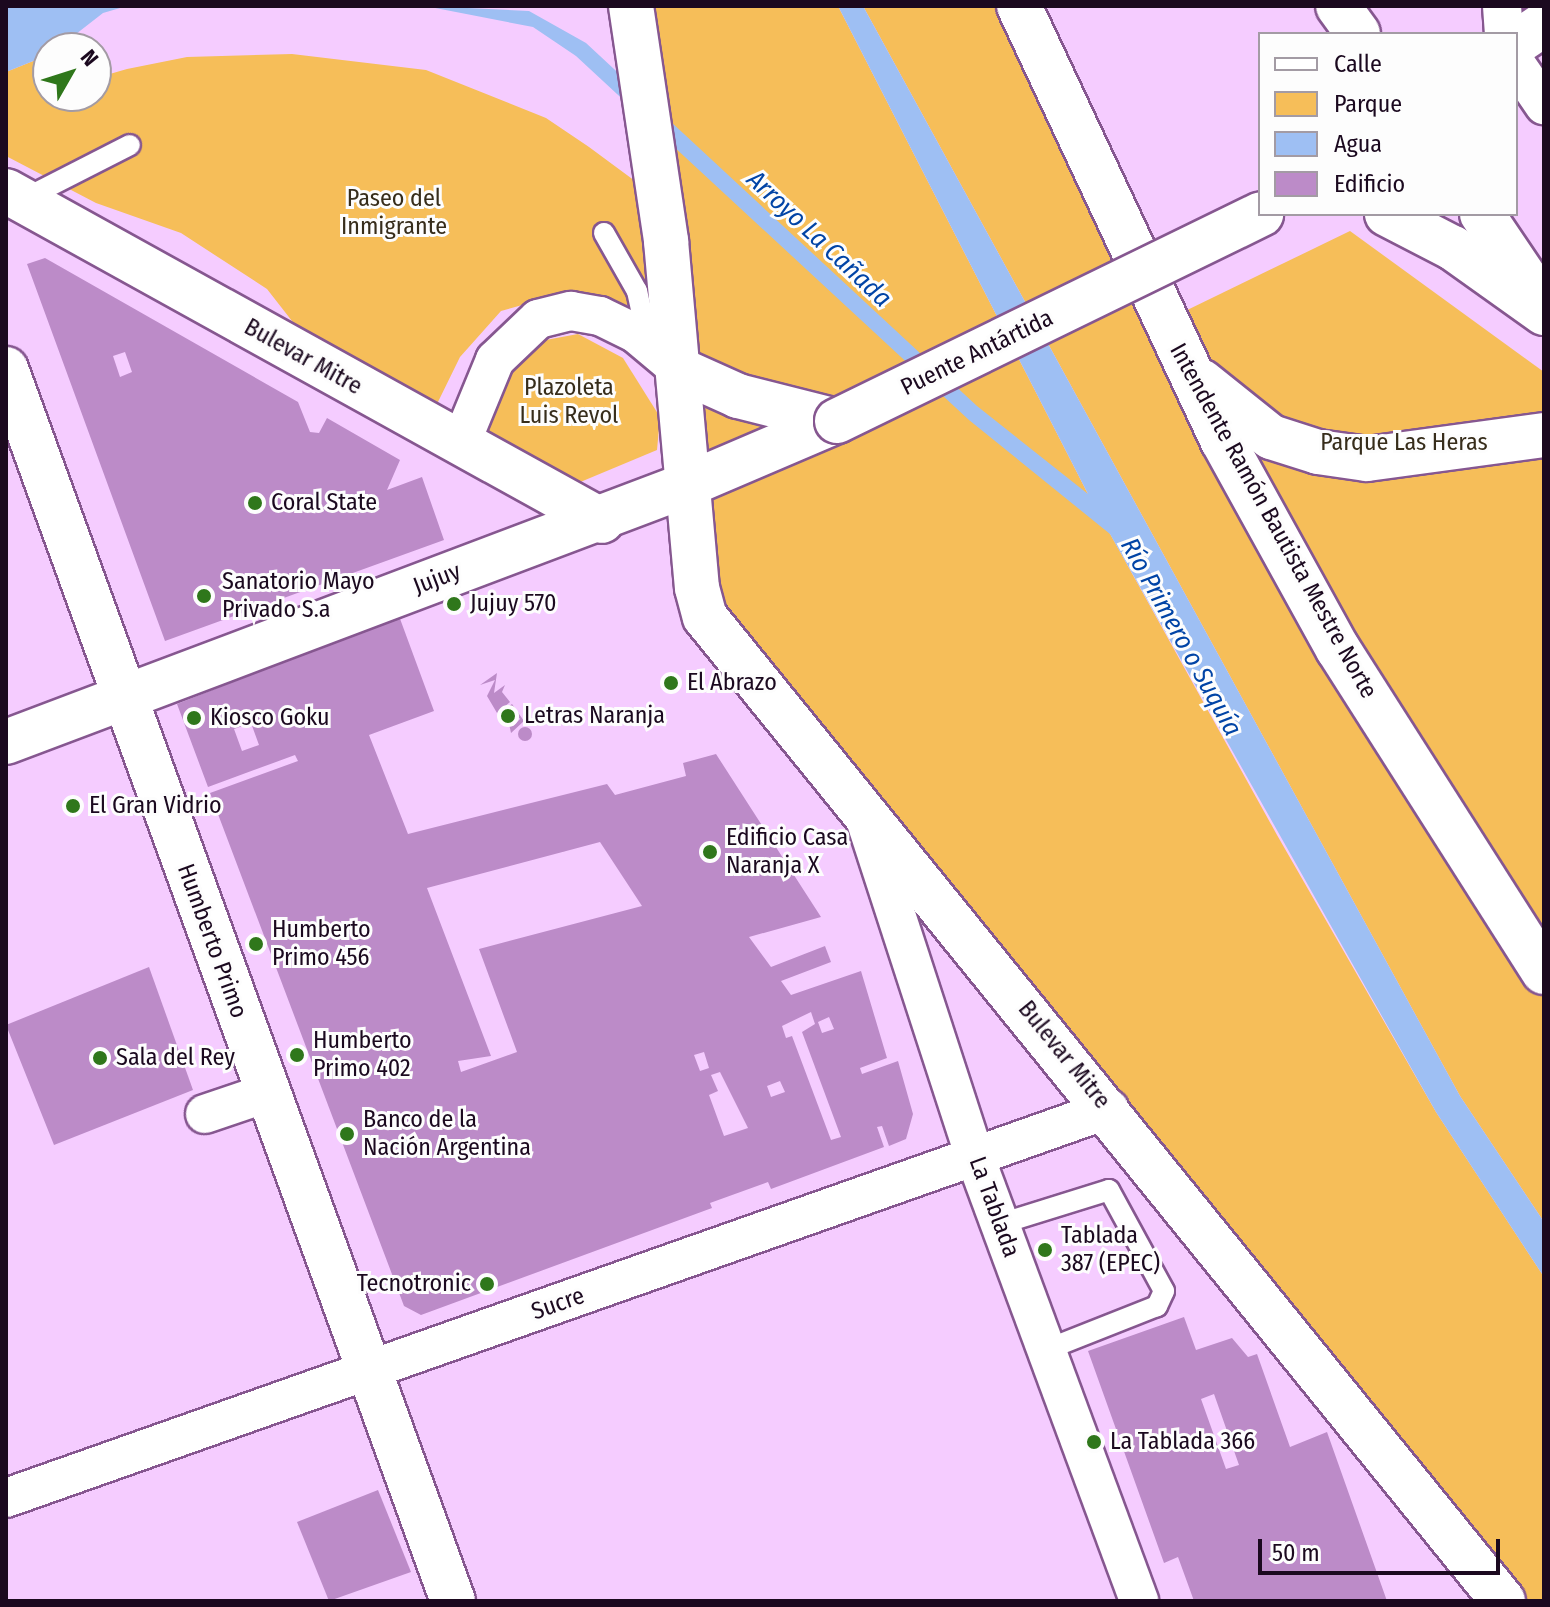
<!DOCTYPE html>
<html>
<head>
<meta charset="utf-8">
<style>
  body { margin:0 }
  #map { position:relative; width:1550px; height:1607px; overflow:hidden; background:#f5ccff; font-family:"Fira Sans Condensed",sans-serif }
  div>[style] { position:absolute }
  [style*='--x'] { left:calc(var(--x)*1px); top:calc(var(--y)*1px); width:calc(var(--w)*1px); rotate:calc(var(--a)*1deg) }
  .green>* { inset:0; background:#f6be59 }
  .water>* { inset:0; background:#9ebff3 }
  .building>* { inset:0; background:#bc8bc8 }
  .round { border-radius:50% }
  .roads { filter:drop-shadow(2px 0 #865790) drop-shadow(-2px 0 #865790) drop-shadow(0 2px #865790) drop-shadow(0 -2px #865790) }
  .service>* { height:20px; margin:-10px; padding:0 10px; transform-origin:10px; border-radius:10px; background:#fff }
  .minor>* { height:38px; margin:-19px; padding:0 19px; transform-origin:19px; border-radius:19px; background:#fff }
  .tertiary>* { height:44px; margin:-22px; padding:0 22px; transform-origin:22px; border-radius:22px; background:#fff }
  .secondary>* { height:44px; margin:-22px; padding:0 22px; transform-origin:22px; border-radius:22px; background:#fff }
  .primary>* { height:44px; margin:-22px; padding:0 22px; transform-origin:22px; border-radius:22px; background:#fff }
  .bridges { filter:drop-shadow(2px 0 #865790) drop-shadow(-2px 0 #865790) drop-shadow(0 2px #865790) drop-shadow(0 -2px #865790) }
  .primary-bridge>* { height:44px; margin:-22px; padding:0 22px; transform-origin:22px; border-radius:22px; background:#fff }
  .dots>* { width:22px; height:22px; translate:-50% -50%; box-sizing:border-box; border:4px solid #fdfdfd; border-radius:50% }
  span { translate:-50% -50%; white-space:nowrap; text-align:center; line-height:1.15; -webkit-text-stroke:6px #fdfdfd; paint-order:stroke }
  .park-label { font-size:24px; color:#372d1b }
  .street-label { font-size:24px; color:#1b091f }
  .poi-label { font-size:24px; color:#1b091f }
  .left { translate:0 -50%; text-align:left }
  .right { translate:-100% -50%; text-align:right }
  .water-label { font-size:26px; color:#0144a6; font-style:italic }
  .frame { position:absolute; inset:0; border:8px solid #1b091f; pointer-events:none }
  .legend { position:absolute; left:1258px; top:32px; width:260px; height:184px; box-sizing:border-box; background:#fdfdfd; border:2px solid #a39ba4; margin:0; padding:10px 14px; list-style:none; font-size:24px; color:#1b091f }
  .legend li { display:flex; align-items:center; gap:16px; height:40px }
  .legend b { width:40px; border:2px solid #a39ba4 }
  .north { position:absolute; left:32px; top:32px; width:80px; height:80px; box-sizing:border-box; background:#fdfdfd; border:2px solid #a39ba4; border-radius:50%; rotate:51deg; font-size:22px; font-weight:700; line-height:32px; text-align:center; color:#1b091f }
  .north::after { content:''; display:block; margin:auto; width:28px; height:36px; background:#2f771b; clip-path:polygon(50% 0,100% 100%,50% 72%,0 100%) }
  .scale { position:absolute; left:1258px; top:1539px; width:242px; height:36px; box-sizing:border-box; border:4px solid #1b091f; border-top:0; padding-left:10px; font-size:24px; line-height:28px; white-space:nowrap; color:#1b091f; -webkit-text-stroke:6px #fdfdfd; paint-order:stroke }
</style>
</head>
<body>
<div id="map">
  <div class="green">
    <div style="clip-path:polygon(631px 6px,838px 6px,1088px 494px,1277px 835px,1436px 1112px,1544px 1277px,1544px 1601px,1503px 1601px,705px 617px)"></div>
    <div style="clip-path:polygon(863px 6px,1019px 6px,1135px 259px,1544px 972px,1544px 1222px,1460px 1096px)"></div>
    <div style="clip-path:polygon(292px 54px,426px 70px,546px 118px,589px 147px,635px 181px,657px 309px,554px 296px,501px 311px,460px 357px,436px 406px,324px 362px,267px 289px,181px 233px,96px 203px,6px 156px,6px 72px,48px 55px,48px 96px,96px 96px,96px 78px,127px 69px,187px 57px)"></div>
    <div style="clip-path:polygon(1350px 231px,1544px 372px,1544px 930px,1483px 845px,1256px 469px,1179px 314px)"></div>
    <div style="clip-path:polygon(578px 334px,623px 358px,660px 417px,657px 450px,578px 483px,480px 429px,500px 382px,535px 342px)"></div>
  </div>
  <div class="water">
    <div style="clip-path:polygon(6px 6px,127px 6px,103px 13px,58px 48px,48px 48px,48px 55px,6px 72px)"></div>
    <div style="clip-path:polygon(425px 6px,529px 11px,586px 43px,977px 406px,1088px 494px,838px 6px,863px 6px,1460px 1096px,1544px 1222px,1544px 1277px,1436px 1112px,1110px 534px,969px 420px,576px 56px,533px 27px)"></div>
  </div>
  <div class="building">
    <div style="clip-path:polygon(evenodd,45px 258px,298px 402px,310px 432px,319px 433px,327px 418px,400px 460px,387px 490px,422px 477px,444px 540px,165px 641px,27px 264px,45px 258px,125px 352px,132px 372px,120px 377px,113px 356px,125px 352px)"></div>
    <div style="clip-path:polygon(evenodd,399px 616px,434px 711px,369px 735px,408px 834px,607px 784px,615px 795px,686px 776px,683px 763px,716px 754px,821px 917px,749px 937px,771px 967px,825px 946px,831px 962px,781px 981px,791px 995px,861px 971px,887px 1058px,860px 1068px,862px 1074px,898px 1061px,913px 1114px,906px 1139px,889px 1146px,882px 1126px,877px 1127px,884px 1147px,771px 1189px,768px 1182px,710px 1203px,712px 1208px,421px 1315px,404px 1306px,210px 793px,298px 761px,295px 755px,208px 787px,177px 704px,399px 616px,251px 723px,259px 745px,242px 751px,234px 729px,251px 723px,399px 616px,600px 842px,642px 906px,479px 949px,517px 1052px,461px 1072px,458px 1061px,491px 1056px,427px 888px,600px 842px,399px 616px,811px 1012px,815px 1024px,802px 1032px,841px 1137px,831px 1140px,792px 1036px,786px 1038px,782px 1026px,811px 1012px,399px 616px,829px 1017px,834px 1029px,822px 1033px,818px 1022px,829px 1017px,399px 616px,704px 1052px,709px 1068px,700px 1071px,694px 1055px,704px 1052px,399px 616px,720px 1072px,748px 1128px,724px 1136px,709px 1095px,718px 1091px,711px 1075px,720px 1072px,399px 616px,780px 1081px,785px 1092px,771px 1097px,767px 1086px,780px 1081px)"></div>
    <div style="clip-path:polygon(497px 673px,494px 693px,505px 685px,502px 692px,510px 702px,497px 713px,487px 696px,495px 680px,480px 685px)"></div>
    <div style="clip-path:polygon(512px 704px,524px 721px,511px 733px,508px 719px,518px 721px,511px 721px,513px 726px,520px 719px,513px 710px,500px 713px)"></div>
    <div class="round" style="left:518px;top:727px;width:14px;height:14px"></div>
    <div style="clip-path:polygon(149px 967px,193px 1090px,54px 1145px,6px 1025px)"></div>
    <div style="clip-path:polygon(evenodd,1184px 1317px,1196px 1350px,1232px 1338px,1248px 1357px,1257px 1354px,1290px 1447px,1327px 1432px,1387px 1601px,1194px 1601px,1178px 1557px,1164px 1563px,1088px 1351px,1184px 1317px,1214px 1394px,1239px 1465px,1226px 1469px,1201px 1399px,1214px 1394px)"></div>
    <div style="clip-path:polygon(378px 1490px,411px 1572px,329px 1601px,297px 1522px)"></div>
  </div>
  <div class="roads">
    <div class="service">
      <div style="--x:22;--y:200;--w:121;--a:-27"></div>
      <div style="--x:604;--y:233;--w:67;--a:60.4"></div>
      <div style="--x:637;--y:291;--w:51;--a:77.6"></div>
      <div style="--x:1000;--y:1224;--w:114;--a:-17.3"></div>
      <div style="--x:1109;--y:1190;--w:115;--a:61.4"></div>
      <div style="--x:1164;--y:1291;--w:17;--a:115"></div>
      <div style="--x:1157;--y:1306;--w:119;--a:158.4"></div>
    </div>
    <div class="minor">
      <div style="--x:1502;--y:6;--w:28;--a:86"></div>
      <div style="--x:1516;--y:64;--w:50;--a:55.7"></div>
      <div style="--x:460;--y:445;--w:92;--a:-67.6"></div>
      <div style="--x:495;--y:360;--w:59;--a:-43.6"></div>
      <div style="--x:538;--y:319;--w:34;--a:-14"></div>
      <div style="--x:571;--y:311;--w:29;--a:10"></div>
      <div style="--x:600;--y:316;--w:39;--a:26"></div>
      <div style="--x:635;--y:333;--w:56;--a:39.9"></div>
      <div style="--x:866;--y:822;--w:352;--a:72"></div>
      <div style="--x:975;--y:1157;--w:473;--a:69.7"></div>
      <div style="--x:205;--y:1114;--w:65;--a:-18.7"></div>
      <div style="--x:6;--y:1498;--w:1170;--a:-19.43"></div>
    </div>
    <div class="tertiary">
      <div style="--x:6;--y:191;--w:681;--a:28.97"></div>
      <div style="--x:6;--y:742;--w:730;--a:-20.69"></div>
    </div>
    <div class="secondary">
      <div style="--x:1338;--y:6;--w:34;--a:54"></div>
      <div style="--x:1482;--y:214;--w:111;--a:56"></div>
    </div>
    <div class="primary">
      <div style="--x:631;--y:6;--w:238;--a:81.5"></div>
      <div style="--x:666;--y:241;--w:348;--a:84.9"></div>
      <div style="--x:697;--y:588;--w:30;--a:75"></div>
      <div style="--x:705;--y:617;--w:1267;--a:50.96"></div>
      <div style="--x:1019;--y:6;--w:480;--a:64.9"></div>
      <div style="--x:1223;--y:441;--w:238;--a:61.1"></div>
      <div style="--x:1338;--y:649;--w:383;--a:57.5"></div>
      <div style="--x:1516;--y:43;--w:34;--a:-34"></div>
      <div style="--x:1387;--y:214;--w:74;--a:27.3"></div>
      <div style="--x:1453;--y:248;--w:112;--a:35.5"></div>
      <div style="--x:6;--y:369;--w:1311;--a:70.06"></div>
      <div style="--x:678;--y:369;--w:66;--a:24.2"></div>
      <div style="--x:738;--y:396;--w:102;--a:14.2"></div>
      <div style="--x:1202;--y:382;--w:88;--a:38.6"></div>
      <div style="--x:1271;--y:437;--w:49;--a:17.7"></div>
      <div style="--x:1318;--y:452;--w:49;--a:8.1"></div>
      <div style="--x:1367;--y:459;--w:179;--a:-7.7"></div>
      <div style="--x:689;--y:484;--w:161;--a:-23.1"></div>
    </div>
  </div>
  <div class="bridges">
    <div class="primary-bridge">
      <div style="--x:837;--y:421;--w:472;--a:-26"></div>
    </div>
  </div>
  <div class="dots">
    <div style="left:255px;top:503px;background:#2f771b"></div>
    <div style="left:204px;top:596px;background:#2f771b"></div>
    <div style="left:454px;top:604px;background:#2f771b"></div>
    <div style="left:671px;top:683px;background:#2f771b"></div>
    <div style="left:508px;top:716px;background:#2f771b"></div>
    <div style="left:194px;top:718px;background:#2f771b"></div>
    <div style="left:73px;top:806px;background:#2f771b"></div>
    <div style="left:710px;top:852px;background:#2f771b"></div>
    <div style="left:256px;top:944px;background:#2f771b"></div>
    <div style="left:297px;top:1055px;background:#2f771b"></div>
    <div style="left:100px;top:1058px;background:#2f771b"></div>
    <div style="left:347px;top:1134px;background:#2f771b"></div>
    <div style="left:1045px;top:1250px;background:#2f771b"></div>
    <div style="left:487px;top:1284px;background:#2f771b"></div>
    <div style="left:1094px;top:1442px;background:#2f771b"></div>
  </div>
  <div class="park-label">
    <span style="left:394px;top:213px">Paseo del<br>Inmigrante</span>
    <span style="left:569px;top:402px">Plazoleta<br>Luis Revol</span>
    <span style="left:1404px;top:443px">Parque Las Heras</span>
  </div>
  <div class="street-label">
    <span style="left:977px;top:353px;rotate:-26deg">Puente Antártida</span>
    <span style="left:303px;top:357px;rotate:29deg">Bulevar Mitre</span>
    <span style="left:1273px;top:521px;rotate:61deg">Intendente Ramón Bautista Mestre Norte</span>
    <span style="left:437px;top:579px;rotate:-21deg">Jujuy</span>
    <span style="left:212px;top:941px;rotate:70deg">Humberto Primo</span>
    <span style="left:1064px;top:1055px;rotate:51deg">Bulevar Mitre</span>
    <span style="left:994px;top:1207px;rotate:70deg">La Tablada</span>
    <span style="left:558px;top:1304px;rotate:-19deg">Sucre</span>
  </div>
  <div class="poi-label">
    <span class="left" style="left:271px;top:503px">Coral State</span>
    <span class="left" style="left:222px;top:596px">Sanatorio Mayo<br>Privado S.a</span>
    <span class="left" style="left:470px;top:604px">Jujuy 570</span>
    <span class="left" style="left:687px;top:683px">El Abrazo</span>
    <span class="left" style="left:524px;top:716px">Letras Naranja</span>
    <span class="left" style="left:210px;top:718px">Kiosco Goku</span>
    <span class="left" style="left:89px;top:806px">El Gran Vidrio</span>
    <span class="left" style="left:726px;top:852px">Edificio Casa<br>Naranja X</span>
    <span class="left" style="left:272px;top:944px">Humberto<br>Primo 456</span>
    <span class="left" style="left:313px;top:1055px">Humberto<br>Primo 402</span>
    <span class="left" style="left:116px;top:1058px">Sala del Rey</span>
    <span class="left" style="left:363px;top:1134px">Banco de la<br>Nación Argentina</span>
    <span class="left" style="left:1061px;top:1250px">Tablada<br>387 (EPEC)</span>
    <span class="right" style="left:471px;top:1284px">Tecnotronic</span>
    <span class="left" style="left:1110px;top:1442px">La Tablada 366</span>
  </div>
  <div class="water-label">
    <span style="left:819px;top:239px;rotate:43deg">Arroyo La Cañada</span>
    <span style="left:1181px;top:637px;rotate:61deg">Río Primero o Suquía</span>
  </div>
  <div class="frame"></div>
  <ul class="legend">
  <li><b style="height:10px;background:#fff"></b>Calle</li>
  <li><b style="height:22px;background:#f6be59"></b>Parque</li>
  <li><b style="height:22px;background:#9ebff3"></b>Agua</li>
  <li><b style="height:22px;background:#bc8bc8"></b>Edificio</li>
  </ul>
  <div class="north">N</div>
  <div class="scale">50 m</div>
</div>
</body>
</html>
